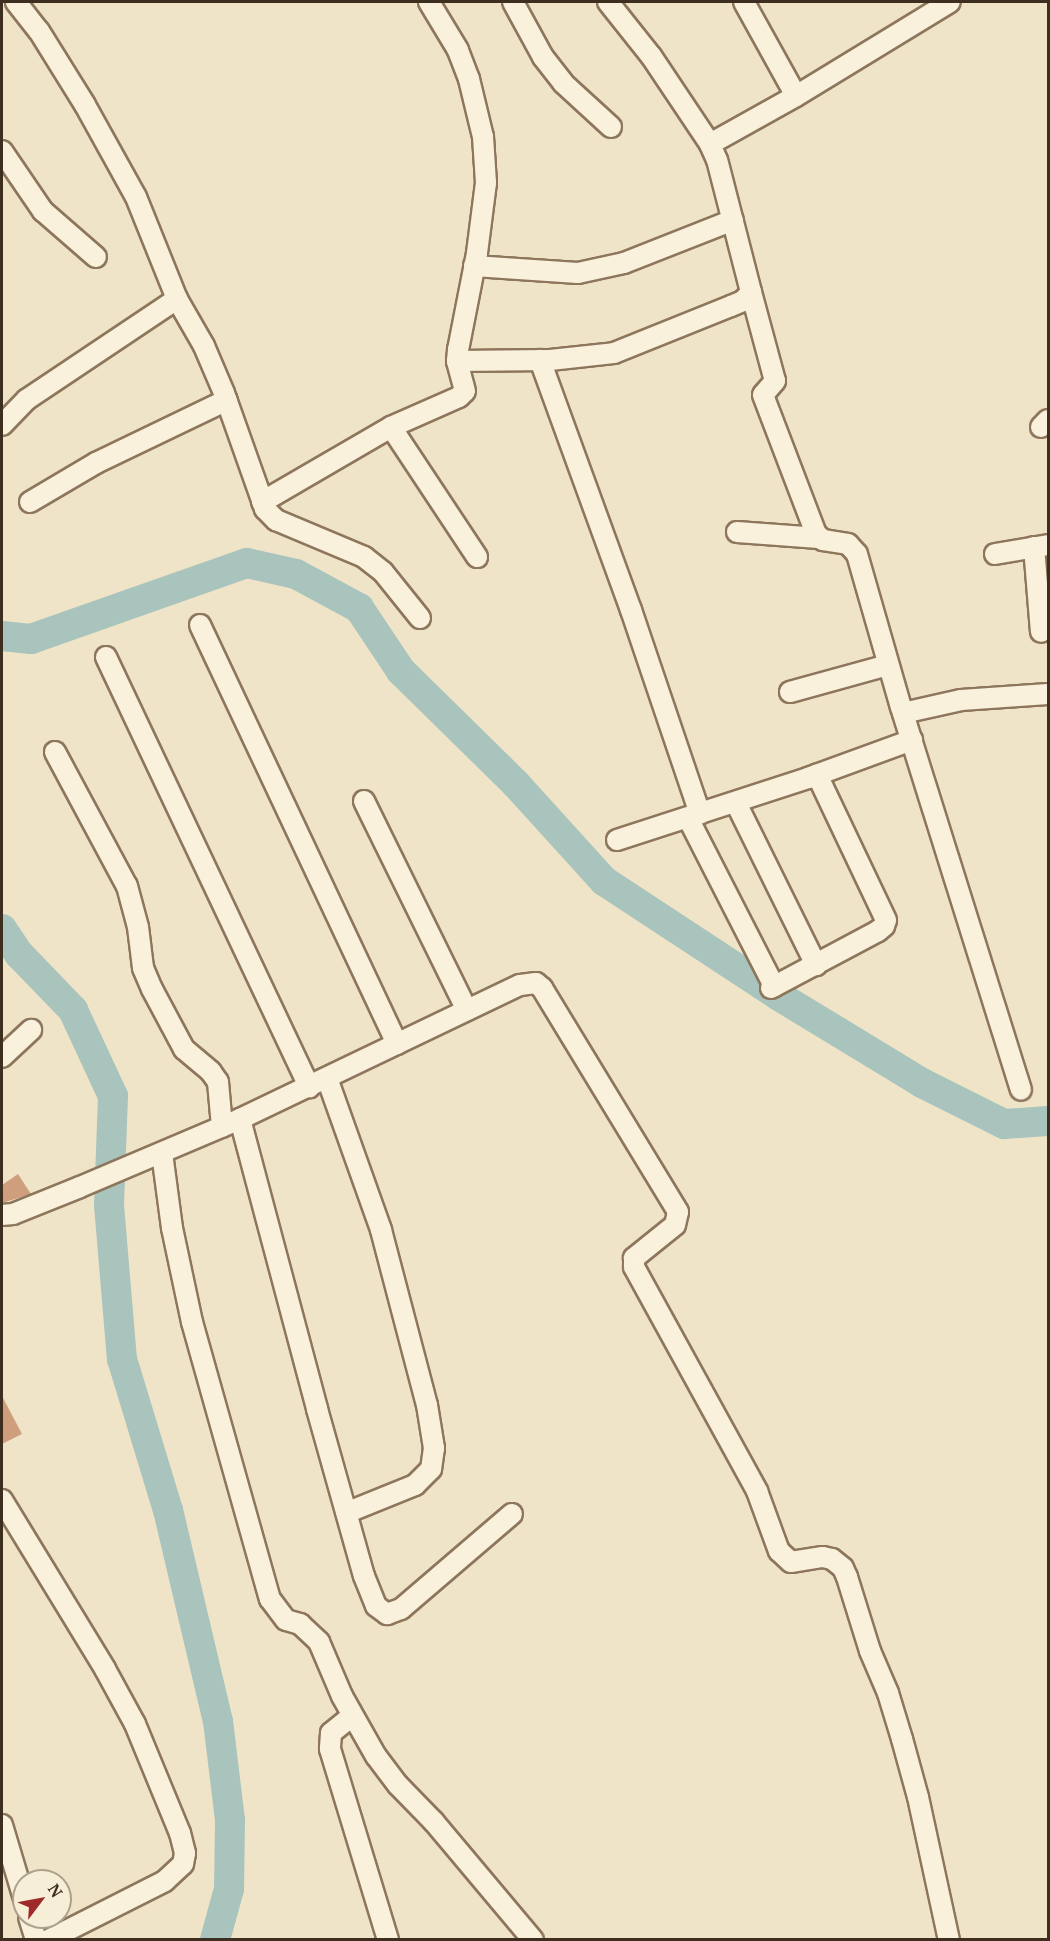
<!DOCTYPE html>
<html>
<head>
<meta charset="utf-8">
<style>
  body { margin:0 }
  #map { position:relative; width:1050px; height:1941px; overflow:hidden; background:#f0e4c8; font-family:"PT Serif",serif }
  div>[style] { position:absolute }
  [style*='--x'] { left:calc(var(--x)*1px); top:calc(var(--y)*1px); width:calc(var(--w)*1px); rotate:calc(var(--a)*1deg) }
  .river>* { height:30px; margin:-15px; padding:0 15px; transform-origin:15px; border-radius:15px; background:#a9c4bc }
  .building>* { inset:0; background:#cf9f7d }
  .roads { filter:drop-shadow(2px 0 #8d765c) drop-shadow(-2px 0 #8d765c) drop-shadow(0 2px #8d765c) drop-shadow(0 -2px #8d765c) }
  .minor>* { height:20px; margin:-10px; padding:0 10px; transform-origin:10px; border-radius:10px; background:#faf1dc }
  span { translate:-50% -50%; white-space:nowrap; text-align:center; line-height:1.15; -webkit-text-stroke:4.5px #f7eed8; paint-order:stroke }
  .frame { position:absolute; inset:0; border:3px solid #3d2e20; pointer-events:none }
  .north { position:absolute; left:12px; top:1869px; width:60px; height:60px; box-sizing:border-box; background:#f7eed8; border:2px solid #ada18e; border-radius:50%; rotate:58deg; font-size:16px; font-weight:700; line-height:24px; text-align:center; color:#3d2e20 }
  .north::after { content:''; display:block; margin:auto; width:21px; height:27px; background:#9e2a2b; clip-path:polygon(50% 0,100% 100%,50% 72%,0 100%) }
</style>
</head>
<body>
<div id="map">
  <div class="river">
    <div style="--x:2;--y:636;--w:29;--a:6"></div>
    <div style="--x:31;--y:639;--w:229;--a:-19.4"></div>
    <div style="--x:247;--y:563;--w:50;--a:12.7"></div>
    <div style="--x:296;--y:574;--w:72;--a:28.4"></div>
    <div style="--x:359;--y:608;--w:76;--a:56.3"></div>
    <div style="--x:401;--y:671;--w:161;--a:44.5"></div>
    <div style="--x:516;--y:784;--w:131;--a:47.8"></div>
    <div style="--x:604;--y:881;--w:209;--a:33.3"></div>
    <div style="--x:779;--y:996;--w:167;--a:31.3"></div>
    <div style="--x:922;--y:1083;--w:92;--a:26.6"></div>
    <div style="--x:1004;--y:1124;--w:44;--a:-3.9"></div>
    <div style="--x:2;--y:929;--w:30;--a:56"></div>
    <div style="--x:19;--y:954;--w:78;--a:46"></div>
    <div style="--x:73;--y:1010;--w:95;--a:65.1"></div>
    <div style="--x:113;--y:1096;--w:109;--a:92.1"></div>
    <div style="--x:109;--y:1205;--w:155;--a:85.2"></div>
    <div style="--x:122;--y:1359;--w:158;--a:73.1"></div>
    <div style="--x:168;--y:1510;--w:217;--a:76.7"></div>
    <div style="--x:218;--y:1721;--w:100;--a:83.1"></div>
    <div style="--x:230;--y:1820;--w:69;--a:90.8"></div>
    <div style="--x:229;--y:1889;--w:53;--a:105.4"></div>
  </div>
  <div class="building">
    <div style="clip-path:polygon(18px 1174px,31px 1194px,2px 1203px,2px 1185px)"></div>
    <div style="clip-path:polygon(2px 1396px,22px 1434px,2px 1444px)"></div>
  </div>
  <div class="roads">
    <div class="minor">
      <div style="--x:16;--y:2;--w:37;--a:52"></div>
      <div style="--x:39;--y:31;--w:87;--a:58.1"></div>
      <div style="--x:85;--y:105;--w:105;--a:61"></div>
      <div style="--x:136;--y:197;--w:110;--a:68.1"></div>
      <div style="--x:177;--y:299;--w:54;--a:60.1"></div>
      <div style="--x:204;--y:346;--w:51;--a:66.9"></div>
      <div style="--x:224;--y:393;--w:123;--a:70.5"></div>
      <div style="--x:265;--y:509;--w:16;--a:45"></div>
      <div style="--x:276;--y:520;--w:95;--a:22.8"></div>
      <div style="--x:364;--y:557;--w:24;--a:38"></div>
      <div style="--x:383;--y:572;--w:59;--a:51.2"></div>
      <div style="--x:513;--y:2;--w:63;--a:61.4"></div>
      <div style="--x:543;--y:57;--w:33;--a:52"></div>
      <div style="--x:563;--y:83;--w:65;--a:42.5"></div>
      <div style="--x:744;--y:2;--w:107;--a:61"></div>
      <div style="--x:710;--y:144;--w:98;--a:-29.2"></div>
      <div style="--x:796;--y:96;--w:180;--a:-31.4"></div>
      <div style="--x:2;--y:151;--w:73;--a:55.7"></div>
      <div style="--x:43;--y:211;--w:70;--a:41"></div>
      <div style="--x:474;--y:266;--w:104;--a:3.9"></div>
      <div style="--x:578;--y:273;--w:47;--a:-12.3"></div>
      <div style="--x:624;--y:263;--w:117;--a:-21.5"></div>
      <div style="--x:751;--y:292;--w:92;--a:74.9"></div>
      <div style="--x:775;--y:381;--w:18;--a:131"></div>
      <div style="--x:763;--y:395;--w:149;--a:69.1"></div>
      <div style="--x:816;--y:534;--w:9;--a:41"></div>
      <div style="--x:823;--y:540;--w:25;--a:9"></div>
      <div style="--x:848;--y:544;--w:13;--a:48"></div>
      <div style="--x:857;--y:554;--w:159;--a:74"></div>
      <div style="--x:901;--y:707;--w:401;--a:72.6"></div>
      <div style="--x:540;--y:360;--w:266;--a:70"></div>
      <div style="--x:631;--y:610;--w:215;--a:71.3"></div>
      <div style="--x:457;--y:361;--w:93;--a:-0.6"></div>
      <div style="--x:550;--y:360;--w:64;--a:-6.2"></div>
      <div style="--x:614;--y:353;--w:126;--a:-21.9"></div>
      <div style="--x:731;--y:306;--w:13;--a:-23"></div>
      <div style="--x:743;--y:301;--w:12;--a:-48"></div>
      <div style="--x:751;--y:292;--w:136;--a:-104.4"></div>
      <div style="--x:717;--y:160;--w:17;--a:-114"></div>
      <div style="--x:710;--y:144;--w:106;--a:-123.8"></div>
      <div style="--x:651;--y:56;--w:69;--a:-128.5"></div>
      <div style="--x:2;--y:425;--w:35;--a:-46"></div>
      <div style="--x:26;--y:400;--w:182;--a:-33.8"></div>
      <div style="--x:391;--y:427;--w:156;--a:56.5"></div>
      <div style="--x:1041;--y:427;--w:10;--a:-45"></div>
      <div style="--x:30;--y:502;--w:77;--a:-30.6"></div>
      <div style="--x:96;--y:463;--w:145;--a:-25.7"></div>
      <div style="--x:262;--y:502;--w:149;--a:-30.2"></div>
      <div style="--x:391;--y:427;--w:74;--a:-23.8"></div>
      <div style="--x:459;--y:397;--w:8;--a:-45"></div>
      <div style="--x:465;--y:391;--w:31;--a:-105"></div>
      <div style="--x:457;--y:361;--w:11;--a:-85"></div>
      <div style="--x:458;--y:350;--w:99;--a:-78.9"></div>
      <div style="--x:477;--y:253;--w:71;--a:-82.7"></div>
      <div style="--x:486;--y:183;--w:46;--a:-93.7"></div>
      <div style="--x:483;--y:137;--w:60;--a:-103.6"></div>
      <div style="--x:469;--y:79;--w:31;--a:-111"></div>
      <div style="--x:458;--y:50;--w:56;--a:-121.1"></div>
      <div style="--x:737;--y:532;--w:82;--a:4.2"></div>
      <div style="--x:1034;--y:547;--w:85;--a:85.3"></div>
      <div style="--x:995;--y:554;--w:54;--a:-9.6"></div>
      <div style="--x:200;--y:625;--w:463;--a:64.8"></div>
      <div style="--x:106;--y:657;--w:476;--a:64.7"></div>
      <div style="--x:790;--y:692;--w:102;--a:-15.4"></div>
      <div style="--x:903;--y:713;--w:59;--a:-12.6"></div>
      <div style="--x:961;--y:700;--w:87;--a:-3.9"></div>
      <div style="--x:55;--y:752;--w:152;--a:61.8"></div>
      <div style="--x:127;--y:886;--w:42;--a:75"></div>
      <div style="--x:138;--y:927;--w:41;--a:83"></div>
      <div style="--x:143;--y:968;--w:23;--a:67"></div>
      <div style="--x:152;--y:989;--w:68;--a:61.9"></div>
      <div style="--x:184;--y:1049;--w:35;--a:40"></div>
      <div style="--x:211;--y:1072;--w:12;--a:55"></div>
      <div style="--x:218;--y:1082;--w:45;--a:84.9"></div>
      <div style="--x:364;--y:801;--w:233;--a:63.8"></div>
      <div style="--x:736;--y:803;--w:181;--a:63.7"></div>
      <div style="--x:688;--y:818;--w:189;--a:62.9"></div>
      <div style="--x:617;--y:840;--w:201;--a:-18"></div>
      <div style="--x:808;--y:778;--w:111;--a:-20.1"></div>
      <div style="--x:771;--y:988;--w:121;--a:-28"></div>
      <div style="--x:878;--y:931;--w:8;--a:-40"></div>
      <div style="--x:884;--y:926;--w:6;--a:-72"></div>
      <div style="--x:886;--y:920;--w:161;--a:-115.4"></div>
      <div style="--x:2;--y:1057;--w:40;--a:-43"></div>
      <div style="--x:327;--y:1078;--w:161;--a:70.4"></div>
      <div style="--x:381;--y:1230;--w:181;--a:75.3"></div>
      <div style="--x:427;--y:1405;--w:44;--a:80.8"></div>
      <div style="--x:434;--y:1448;--w:21;--a:98"></div>
      <div style="--x:431;--y:1469;--w:23;--a:135"></div>
      <div style="--x:415;--y:1485;--w:74;--a:157.9"></div>
      <div style="--x:240;--y:1119;--w:300;--a:75.1"></div>
      <div style="--x:317;--y:1409;--w:173;--a:74.3"></div>
      <div style="--x:364;--y:1576;--w:32;--a:68"></div>
      <div style="--x:376;--y:1606;--w:14;--a:36"></div>
      <div style="--x:387;--y:1614;--w:15;--a:-20"></div>
      <div style="--x:401;--y:1609;--w:146;--a:-40.6"></div>
      <div style="--x:162;--y:1153;--w:76;--a:82.4"></div>
      <div style="--x:172;--y:1228;--w:96;--a:78"></div>
      <div style="--x:192;--y:1322;--w:288;--a:74.3"></div>
      <div style="--x:270;--y:1599;--w:26;--a:53"></div>
      <div style="--x:286;--y:1620;--w:15;--a:16"></div>
      <div style="--x:300;--y:1624;--w:26;--a:43"></div>
      <div style="--x:319;--y:1642;--w:59;--a:66.9"></div>
      <div style="--x:342;--y:1696;--w:69;--a:60.5"></div>
      <div style="--x:376;--y:1756;--w:36;--a:53"></div>
      <div style="--x:398;--y:1785;--w:52;--a:45.8"></div>
      <div style="--x:434;--y:1822;--w:154;--a:50"></div>
      <div style="--x:2;--y:1215;--w:11;--a:-5"></div>
      <div style="--x:13;--y:1214;--w:72;--a:-21.9"></div>
      <div style="--x:80;--y:1187;--w:174;--a:-23"></div>
      <div style="--x:240;--y:1119;--w:310;--a:-25.6"></div>
      <div style="--x:520;--y:985;--w:16;--a:-7"></div>
      <div style="--x:536;--y:983;--w:8;--a:40"></div>
      <div style="--x:542;--y:988;--w:262;--a:58.7"></div>
      <div style="--x:678;--y:1212;--w:13;--a:103"></div>
      <div style="--x:675;--y:1225;--w:53;--a:141.2"></div>
      <div style="--x:634;--y:1258;--w:9;--a:90"></div>
      <div style="--x:634;--y:1267;--w:256;--a:61.2"></div>
      <div style="--x:757;--y:1491;--w:64;--a:69.9"></div>
      <div style="--x:779;--y:1551;--w:16;--a:43"></div>
      <div style="--x:791;--y:1562;--w:32;--a:-9"></div>
      <div style="--x:823;--y:1557;--w:9;--a:13"></div>
      <div style="--x:832;--y:1559;--w:14;--a:39"></div>
      <div style="--x:843;--y:1568;--w:10;--a:66"></div>
      <div style="--x:847;--y:1577;--w:77;--a:72.7"></div>
      <div style="--x:870;--y:1651;--w:46;--a:66.8"></div>
      <div style="--x:888;--y:1693;--w:48;--a:73.1"></div>
      <div style="--x:902;--y:1739;--w:60;--a:74.6"></div>
      <div style="--x:918;--y:1797;--w:146;--a:77.8"></div>
      <div style="--x:2;--y:1500;--w:198;--a:58.6"></div>
      <div style="--x:105;--y:1669;--w:63;--a:61.4"></div>
      <div style="--x:135;--y:1724;--w:118;--a:67.6"></div>
      <div style="--x:180;--y:1833;--w:21;--a:76"></div>
      <div style="--x:185;--y:1853;--w:11;--a:100"></div>
      <div style="--x:183;--y:1864;--w:25;--a:137"></div>
      <div style="--x:165;--y:1881;--w:131;--a:153.2"></div>
      <div style="--x:352;--y:1716;--w:27;--a:141"></div>
      <div style="--x:331;--y:1733;--w:16;--a:94"></div>
      <div style="--x:330;--y:1749;--w:200;--a:73.1"></div>
      <div style="--x:2;--y:1825;--w:77;--a:73.4"></div>
      <div style="--x:29;--y:1917;--w:24;--a:73"></div>
    </div>
  </div>
  <div class="frame"></div>
  <div class="north">N</div>
</div>
</body>
</html>
